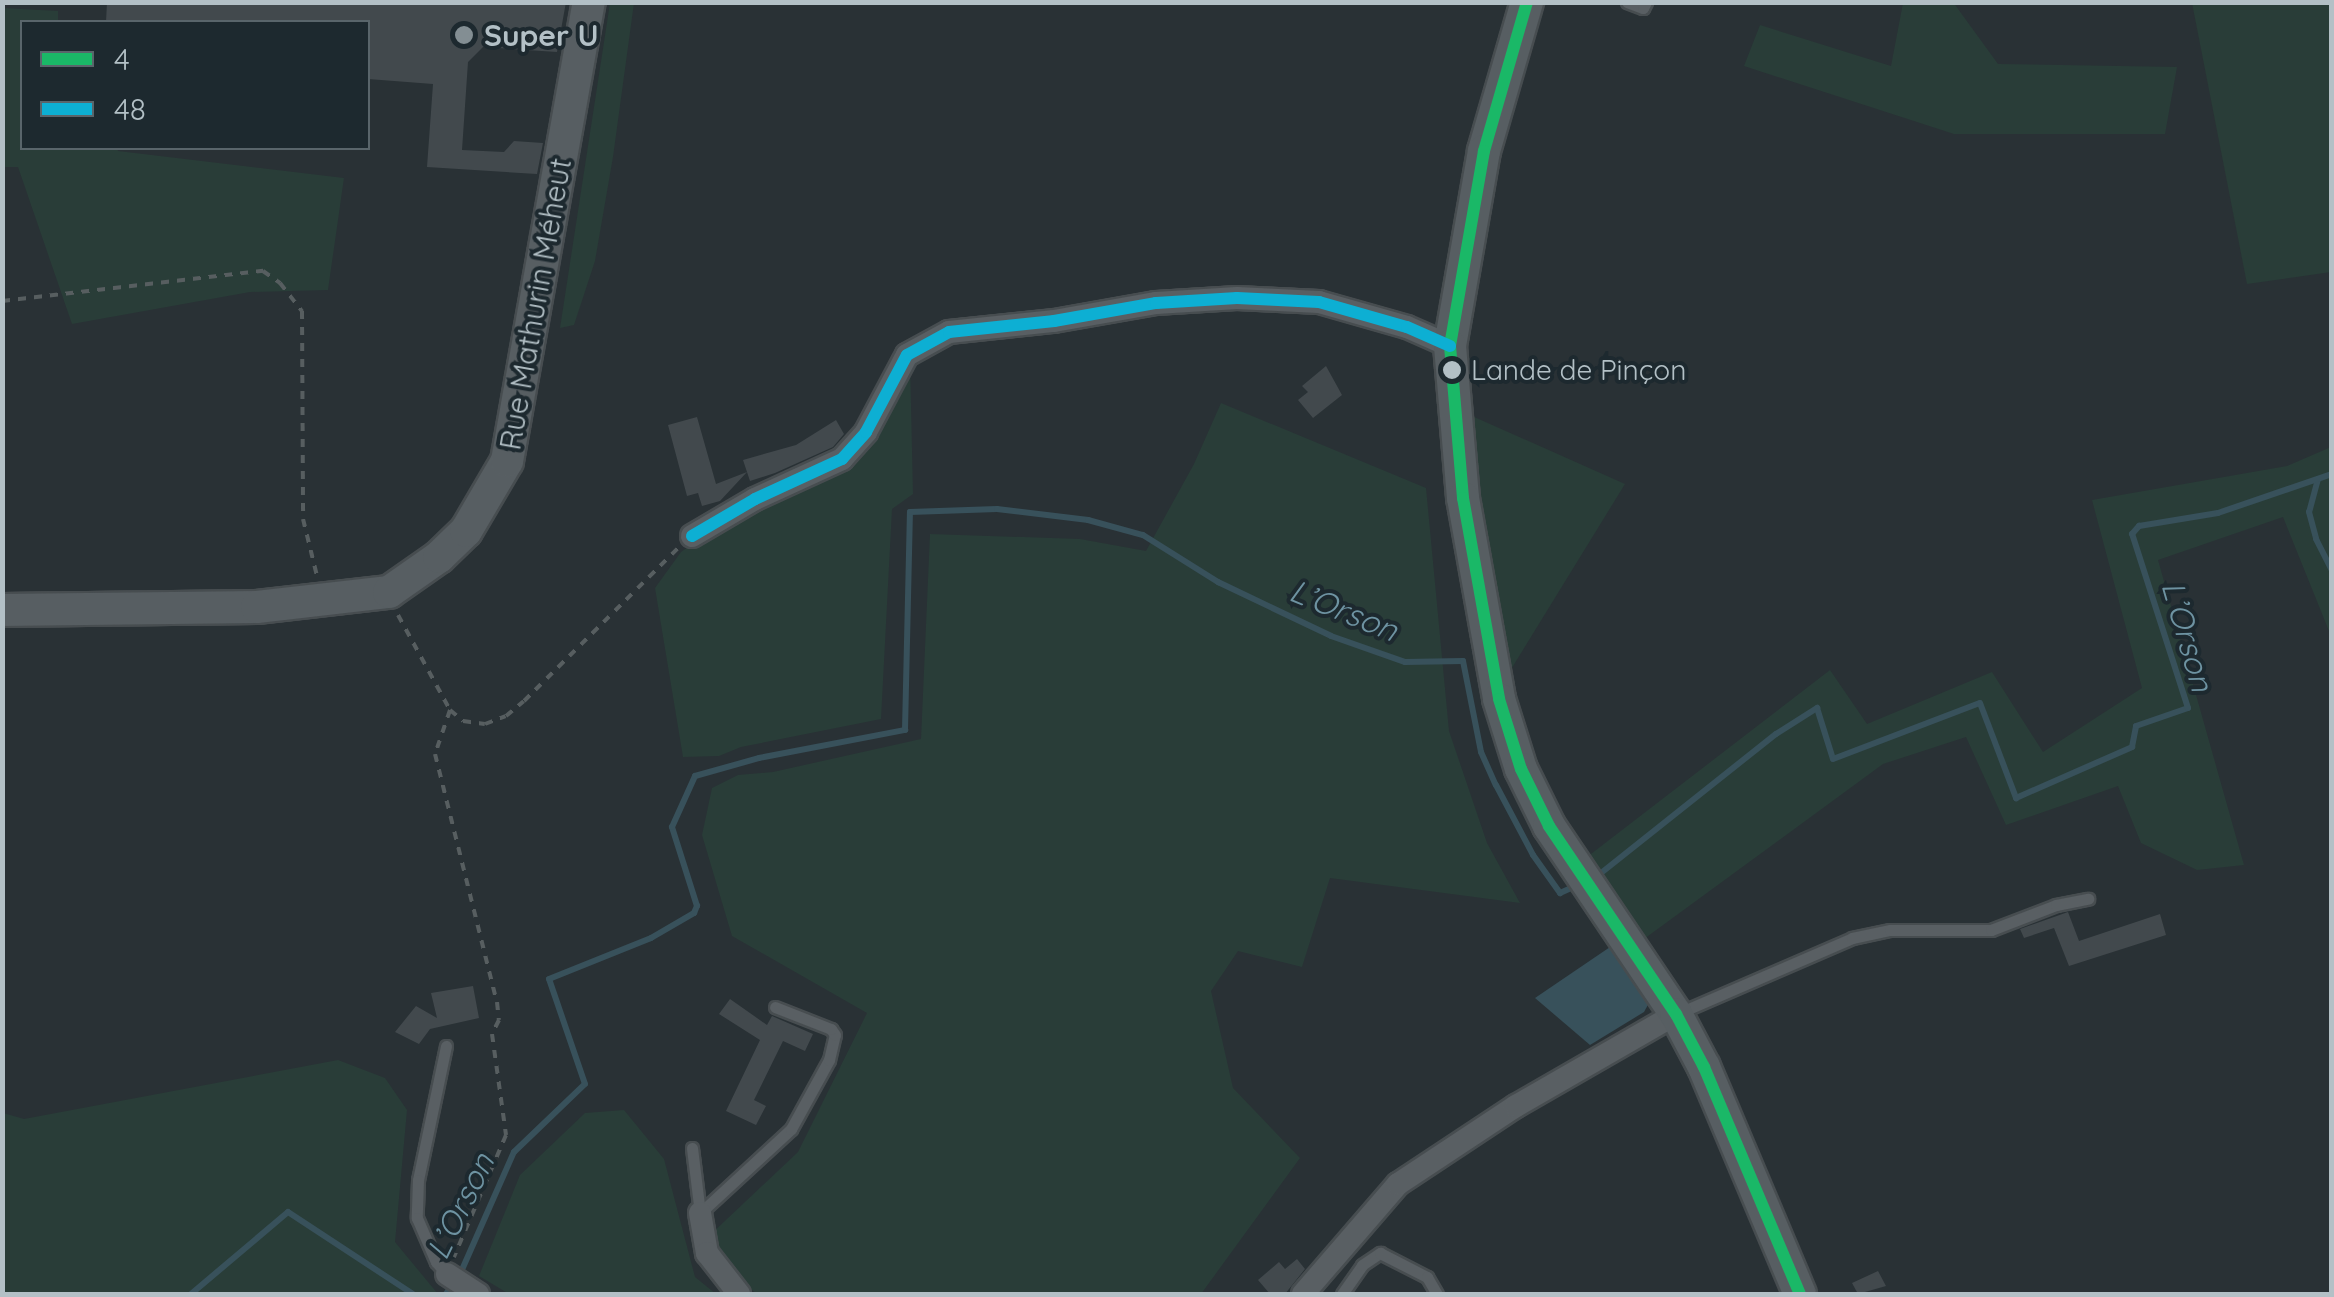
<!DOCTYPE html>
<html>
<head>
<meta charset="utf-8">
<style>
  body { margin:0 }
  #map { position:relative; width:2334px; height:1297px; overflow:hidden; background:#293135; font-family:Quicksand,sans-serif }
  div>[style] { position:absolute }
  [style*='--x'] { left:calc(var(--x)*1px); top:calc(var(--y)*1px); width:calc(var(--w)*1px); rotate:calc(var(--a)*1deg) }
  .green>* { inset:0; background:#293d38 }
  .water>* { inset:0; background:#38515b }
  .stream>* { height:6px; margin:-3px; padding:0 3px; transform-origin:3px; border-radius:3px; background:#38515b }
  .building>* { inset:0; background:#42494d }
  .path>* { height:4px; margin-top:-2px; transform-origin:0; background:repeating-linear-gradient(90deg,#575e60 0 8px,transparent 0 16px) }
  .roads { filter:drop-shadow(2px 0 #474d50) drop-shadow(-2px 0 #474d50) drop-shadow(0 2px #474d50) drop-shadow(0 -2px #474d50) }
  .lane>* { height:11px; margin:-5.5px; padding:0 5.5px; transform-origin:5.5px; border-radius:5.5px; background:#595f63 }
  .street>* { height:22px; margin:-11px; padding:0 11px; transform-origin:11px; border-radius:11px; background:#595f63 }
  .secondary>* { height:32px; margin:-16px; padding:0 16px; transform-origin:16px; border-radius:16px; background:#575e62 }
  .bus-1>* { height:12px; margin:-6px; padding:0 6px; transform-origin:6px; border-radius:6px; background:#1ab867 }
  .bus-2>* { height:12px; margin:-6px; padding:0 6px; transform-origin:6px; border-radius:6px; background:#0dafd3 }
  .dots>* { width:28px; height:28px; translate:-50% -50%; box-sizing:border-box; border:5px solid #1d292f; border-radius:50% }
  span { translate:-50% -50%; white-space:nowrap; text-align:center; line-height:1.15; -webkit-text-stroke:8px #1d292f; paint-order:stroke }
  .bus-label { font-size:28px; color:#b3c0c6 }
  .left { translate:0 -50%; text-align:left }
  .poi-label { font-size:30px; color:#b3c0c6; font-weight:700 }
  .street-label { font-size:30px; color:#b3c0c6 }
  .water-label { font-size:32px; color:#6e93a2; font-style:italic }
  .frame { position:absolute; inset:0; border:5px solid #b3c0c6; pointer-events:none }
  .legend { position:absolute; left:20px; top:20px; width:350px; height:130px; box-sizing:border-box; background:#1d292f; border:2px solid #59656b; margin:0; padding:12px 18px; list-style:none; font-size:30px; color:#b3c0c6 }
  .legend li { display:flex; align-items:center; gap:20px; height:50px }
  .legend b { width:50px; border:2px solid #59656b }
</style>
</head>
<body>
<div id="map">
  <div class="green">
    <div style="clip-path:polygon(1953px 2px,1998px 64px,2177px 67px,2165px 134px,1954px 134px,1744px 66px,1760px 25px,1891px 66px,1903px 3px)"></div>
    <div style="clip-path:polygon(610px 3px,634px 3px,613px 157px,595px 261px,574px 325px,560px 328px)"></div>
    <div style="clip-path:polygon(2192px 3px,2331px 3px,2331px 272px,2247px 284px)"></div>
    <div style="clip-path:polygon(3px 8px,58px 11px,58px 22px,22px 22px,22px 148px,117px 148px,118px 151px,344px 178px,328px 290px,250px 292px,72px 324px,18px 167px,3px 167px)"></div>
    <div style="clip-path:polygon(910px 360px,913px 494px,892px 509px,881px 719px,741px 747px,719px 756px,683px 757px,655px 588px,681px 552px,730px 517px,827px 474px)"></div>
    <div style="clip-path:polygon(1221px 403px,1426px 488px,1449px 731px,1487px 843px,1520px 903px,1330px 878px,1302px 967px,1238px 951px,1211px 991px,1233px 1088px,1300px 1158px,1201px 1294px,757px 1294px,738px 1279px,709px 1236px,798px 1152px,867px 1013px,732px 936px,702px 835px,712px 788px,738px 775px,773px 772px,921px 739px,930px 534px,1080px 539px,1146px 551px,1194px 464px)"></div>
    <div style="clip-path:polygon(1463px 412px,1625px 484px,1510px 671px)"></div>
    <div style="clip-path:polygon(2331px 447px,2331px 636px,2283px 517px,2158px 560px,2244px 865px,2197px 870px,2141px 843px,2118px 786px,2006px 825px,1966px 737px,1883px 764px,1644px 939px,1587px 857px,1830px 670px,1867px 724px,1992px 672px,2043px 752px,2142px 688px,2092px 500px,2287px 466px)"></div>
    <div style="clip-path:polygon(338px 1060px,385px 1078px,407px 1110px,395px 1242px,438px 1294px,3px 1294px,3px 1113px,24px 1119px)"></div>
    <div style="clip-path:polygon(624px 1110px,664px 1159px,695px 1277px,716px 1294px,509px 1294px,479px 1276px,520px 1175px,585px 1113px)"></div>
  </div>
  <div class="water">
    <div style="clip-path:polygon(1613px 945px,1650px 1001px,1644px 1012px,1590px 1045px,1535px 998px)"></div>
  </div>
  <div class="stream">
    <div style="--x:2318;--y:479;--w:34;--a:105"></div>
    <div style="--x:2309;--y:512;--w:28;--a:75"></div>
    <div style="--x:2316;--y:539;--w:36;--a:63"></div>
    <div style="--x:1596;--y:877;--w:230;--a:-38.5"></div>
    <div style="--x:1776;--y:734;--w:49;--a:-32.4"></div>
    <div style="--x:1817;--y:708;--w:53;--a:72.6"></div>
    <div style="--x:1833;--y:759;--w:157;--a:-20.9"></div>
    <div style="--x:1980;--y:703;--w:102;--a:69.2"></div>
    <div style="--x:2016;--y:798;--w:127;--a:-23.7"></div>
    <div style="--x:2132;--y:747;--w:21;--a:-79"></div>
    <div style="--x:2136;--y:726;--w:55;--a:-19.1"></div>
    <div style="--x:2188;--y:708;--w:183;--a:-107.8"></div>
    <div style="--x:2132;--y:534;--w:11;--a:-49"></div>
    <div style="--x:2139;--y:526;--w:80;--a:-9.3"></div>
    <div style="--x:2218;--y:513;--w:120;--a:-18.9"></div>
    <div style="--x:191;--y:1294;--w:127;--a:-40.2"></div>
    <div style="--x:288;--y:1212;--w:149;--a:33.3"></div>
    <div style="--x:446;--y:1294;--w:27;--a:-56"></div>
    <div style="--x:461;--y:1272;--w:131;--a:-66.2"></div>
    <div style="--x:514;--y:1152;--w:98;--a:-43.8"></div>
    <div style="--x:585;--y:1084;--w:111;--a:-108.9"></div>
    <div style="--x:549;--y:979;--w:110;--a:-21.9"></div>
    <div style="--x:651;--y:938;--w:50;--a:-30.2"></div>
    <div style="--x:694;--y:913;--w:8;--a:-67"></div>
    <div style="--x:697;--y:906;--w:83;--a:-107.6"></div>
    <div style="--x:672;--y:827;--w:56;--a:-65.7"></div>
    <div style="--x:695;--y:776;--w:66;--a:-15.7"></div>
    <div style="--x:759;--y:758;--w:149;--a:-10.9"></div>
    <div style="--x:905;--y:730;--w:218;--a:-88.7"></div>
    <div style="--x:910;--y:512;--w:87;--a:-2"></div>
    <div style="--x:997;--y:509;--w:92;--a:6.9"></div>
    <div style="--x:1088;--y:520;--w:57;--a:15.3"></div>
    <div style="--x:1143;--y:535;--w:89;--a:32.1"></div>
    <div style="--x:1218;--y:582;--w:125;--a:25.5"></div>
    <div style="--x:1331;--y:636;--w:78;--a:19.4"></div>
    <div style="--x:1405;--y:662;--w:58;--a:-1"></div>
    <div style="--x:1463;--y:661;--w:93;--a:78.8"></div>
    <div style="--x:1481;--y:752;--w:36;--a:66"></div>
    <div style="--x:1496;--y:785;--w:79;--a:62.1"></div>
    <div style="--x:1533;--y:855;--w:47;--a:54.6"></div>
    <div style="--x:1560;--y:893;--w:17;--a:-24"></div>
  </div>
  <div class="building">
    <div style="clip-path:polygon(107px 2px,566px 2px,557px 52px,483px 47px,468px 62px,462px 150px,504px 152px,514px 141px,543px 143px,537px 174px,427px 167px,433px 84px,368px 79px,368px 22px,106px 22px)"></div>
    <div style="clip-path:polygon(1326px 366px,1342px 395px,1313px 418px,1298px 400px,1308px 392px,1302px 386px)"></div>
    <div style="clip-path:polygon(697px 417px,716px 484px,747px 472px,743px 460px,796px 445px,836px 420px,844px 434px,833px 447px,775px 473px,750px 481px,747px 472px,720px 501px,702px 506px,698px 493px,687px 496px,668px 425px)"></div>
    <div style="clip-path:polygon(2068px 912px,2079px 941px,2160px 914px,2166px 935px,2069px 966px,2054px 928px,2024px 938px,2020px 929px)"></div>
    <div style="clip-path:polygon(473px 986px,479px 1018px,430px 1029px,419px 1044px,395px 1032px,416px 1006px,437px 1018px,431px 993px)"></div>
    <div style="clip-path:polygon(730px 999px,767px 1025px,772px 1016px,813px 1034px,805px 1051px,783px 1041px,754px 1100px,766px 1106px,756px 1125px,726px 1111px,760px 1040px,719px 1014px)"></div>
    <div style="clip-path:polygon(1297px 1259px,1305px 1269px,1285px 1294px,1270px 1294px,1258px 1280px,1279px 1262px,1285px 1269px)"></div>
    <div style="clip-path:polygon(1878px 1271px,1886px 1286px,1858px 1294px,1852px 1283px)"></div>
  </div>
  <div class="path">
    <div style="--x:2;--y:301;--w:263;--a:-6.6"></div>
    <div style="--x:263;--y:271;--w:21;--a:35"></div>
    <div style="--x:280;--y:283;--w:36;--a:52"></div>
    <div style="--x:302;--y:311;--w:208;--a:89.7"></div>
    <div style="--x:303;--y:519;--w:59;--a:76.2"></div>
    <div style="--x:398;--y:615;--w:108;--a:61.3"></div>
    <div style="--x:450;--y:710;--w:17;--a:40"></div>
    <div style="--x:463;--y:721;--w:22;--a:8"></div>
    <div style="--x:485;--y:724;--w:22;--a:-21"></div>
    <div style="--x:506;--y:716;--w:23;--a:-40"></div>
    <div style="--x:524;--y:701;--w:217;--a:-44.8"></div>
    <div style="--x:450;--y:710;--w:46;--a:108.8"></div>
    <div style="--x:435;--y:754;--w:256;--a:76"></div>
    <div style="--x:497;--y:1002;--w:18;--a:84"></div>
    <div style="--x:499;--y:1020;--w:16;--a:117"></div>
    <div style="--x:492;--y:1034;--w:102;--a:82.1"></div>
    <div style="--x:506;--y:1135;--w:133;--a:113.1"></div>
  </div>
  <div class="roads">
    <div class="lane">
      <div style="--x:1627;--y:2;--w:17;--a:21"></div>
      <div style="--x:1643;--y:8;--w:7;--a:-63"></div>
      <div style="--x:1679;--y:1013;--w:189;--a:-23.4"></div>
      <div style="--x:1852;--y:938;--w:39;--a:-12"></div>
      <div style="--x:1890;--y:930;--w:101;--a:0"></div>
      <div style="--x:1991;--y:930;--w:70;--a:-21"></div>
      <div style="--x:2056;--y:905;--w:33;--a:-11"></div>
      <div style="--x:446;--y:1046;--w:137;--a:101.8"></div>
      <div style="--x:418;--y:1180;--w:38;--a:92"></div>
      <div style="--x:417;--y:1218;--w:48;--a:66.6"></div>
      <div style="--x:436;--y:1262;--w:16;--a:47"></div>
      <div style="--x:692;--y:1148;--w:65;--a:83"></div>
      <div style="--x:700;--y:1213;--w:124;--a:-42.7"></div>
      <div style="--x:791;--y:1129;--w:79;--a:-61.2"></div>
      <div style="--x:829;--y:1060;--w:26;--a:-77"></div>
      <div style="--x:835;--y:1035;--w:7;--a:-124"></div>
      <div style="--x:831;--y:1029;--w:60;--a:-158.6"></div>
      <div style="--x:1342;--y:1294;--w:35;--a:-55"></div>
      <div style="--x:1362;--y:1265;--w:22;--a:-34"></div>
      <div style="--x:1380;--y:1253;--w:53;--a:27.1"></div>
      <div style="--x:1427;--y:1277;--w:20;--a:60"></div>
    </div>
    <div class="street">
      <div style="--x:692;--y:536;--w:73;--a:-30.4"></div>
      <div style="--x:755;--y:499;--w:96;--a:-24.7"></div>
      <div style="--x:842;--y:459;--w:36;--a:-48"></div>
      <div style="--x:866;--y:432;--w:87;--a:-62"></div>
      <div style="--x:907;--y:355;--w:48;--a:-28.7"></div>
      <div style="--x:949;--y:332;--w:106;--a:-6"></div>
      <div style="--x:1054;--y:321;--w:104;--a:-10"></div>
      <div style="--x:1156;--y:303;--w:81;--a:-3.5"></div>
      <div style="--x:1237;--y:298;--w:82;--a:2.8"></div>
      <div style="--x:1319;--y:302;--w:91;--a:15.9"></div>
      <div style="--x:1407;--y:327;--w:47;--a:23.8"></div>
      <div style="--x:700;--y:1213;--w:41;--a:80.1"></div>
      <div style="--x:707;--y:1253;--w:52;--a:52"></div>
      <div style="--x:447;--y:1274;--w:37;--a:33"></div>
      <div style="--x:1303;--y:1294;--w:145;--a:-49.2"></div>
      <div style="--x:1398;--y:1184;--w:141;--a:-33.5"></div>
      <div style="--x:1516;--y:1106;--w:185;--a:-29.9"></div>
    </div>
    <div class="secondary">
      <div style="--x:1527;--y:2;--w:155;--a:106.1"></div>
      <div style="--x:1484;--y:151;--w:198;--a:99.9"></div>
      <div style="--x:1450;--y:346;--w:153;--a:85.1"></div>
      <div style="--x:1463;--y:498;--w:204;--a:79.8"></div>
      <div style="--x:1499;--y:699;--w:73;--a:72.6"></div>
      <div style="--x:1521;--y:769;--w:64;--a:63.8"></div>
      <div style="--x:1549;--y:826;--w:227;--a:56"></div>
      <div style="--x:1676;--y:1014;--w:60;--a:62.2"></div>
      <div style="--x:1704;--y:1067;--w:246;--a:67.1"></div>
      <div style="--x:2;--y:610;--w:255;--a:-0.7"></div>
      <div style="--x:257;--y:607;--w:133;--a:-6.5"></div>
      <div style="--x:389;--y:592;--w:61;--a:-35"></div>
      <div style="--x:439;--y:557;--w:37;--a:-44"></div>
      <div style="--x:466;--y:531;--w:81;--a:-59.6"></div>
      <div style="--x:507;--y:461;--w:466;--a:-79.9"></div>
    </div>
  </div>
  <div class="bus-1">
    <div style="--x:1527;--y:2;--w:155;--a:106.1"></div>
    <div style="--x:1484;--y:151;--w:198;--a:99.9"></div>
    <div style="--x:1450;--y:346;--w:153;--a:85.1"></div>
    <div style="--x:1463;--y:498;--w:204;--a:79.8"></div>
    <div style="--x:1499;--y:699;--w:73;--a:72.6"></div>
    <div style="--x:1521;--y:769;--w:64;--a:63.8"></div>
    <div style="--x:1549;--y:826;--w:227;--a:56"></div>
    <div style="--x:1676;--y:1014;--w:60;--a:62.2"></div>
    <div style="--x:1704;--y:1067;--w:246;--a:67.1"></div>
  </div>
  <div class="bus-2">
    <div style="--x:692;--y:536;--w:73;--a:-30.4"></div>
    <div style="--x:755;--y:499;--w:96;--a:-24.7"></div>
    <div style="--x:842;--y:459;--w:36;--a:-48"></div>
    <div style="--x:866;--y:432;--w:87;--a:-62"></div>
    <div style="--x:907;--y:355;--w:48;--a:-28.7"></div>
    <div style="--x:949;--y:332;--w:106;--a:-6"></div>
    <div style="--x:1054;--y:321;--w:104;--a:-10"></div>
    <div style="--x:1156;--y:303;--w:81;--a:-3.5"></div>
    <div style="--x:1237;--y:298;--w:82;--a:2.8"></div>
    <div style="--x:1319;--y:302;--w:91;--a:15.9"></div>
    <div style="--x:1407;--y:327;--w:47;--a:23.8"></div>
  </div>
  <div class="dots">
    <div style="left:464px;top:35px;background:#838e93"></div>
    <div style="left:1452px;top:370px;background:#b3c0c6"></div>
  </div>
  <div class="bus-label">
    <span class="left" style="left:1471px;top:370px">Lande de Pinçon</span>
  </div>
  <div class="poi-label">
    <span class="left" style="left:484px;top:35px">Super U</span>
  </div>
  <div class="street-label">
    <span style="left:535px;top:304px;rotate:-80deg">Rue Mathurin Méheut</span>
  </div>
  <div class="water-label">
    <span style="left:1344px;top:610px;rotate:22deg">L’Orson</span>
    <span style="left:2188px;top:636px;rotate:74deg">L’Orson</span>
    <span style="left:460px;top:1206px;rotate:-64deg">L’Orson</span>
  </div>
  <div class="frame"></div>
  <ul class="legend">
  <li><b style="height:12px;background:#1ab867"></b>4</li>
  <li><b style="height:12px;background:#0dafd3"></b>48</li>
  </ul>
</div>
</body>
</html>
